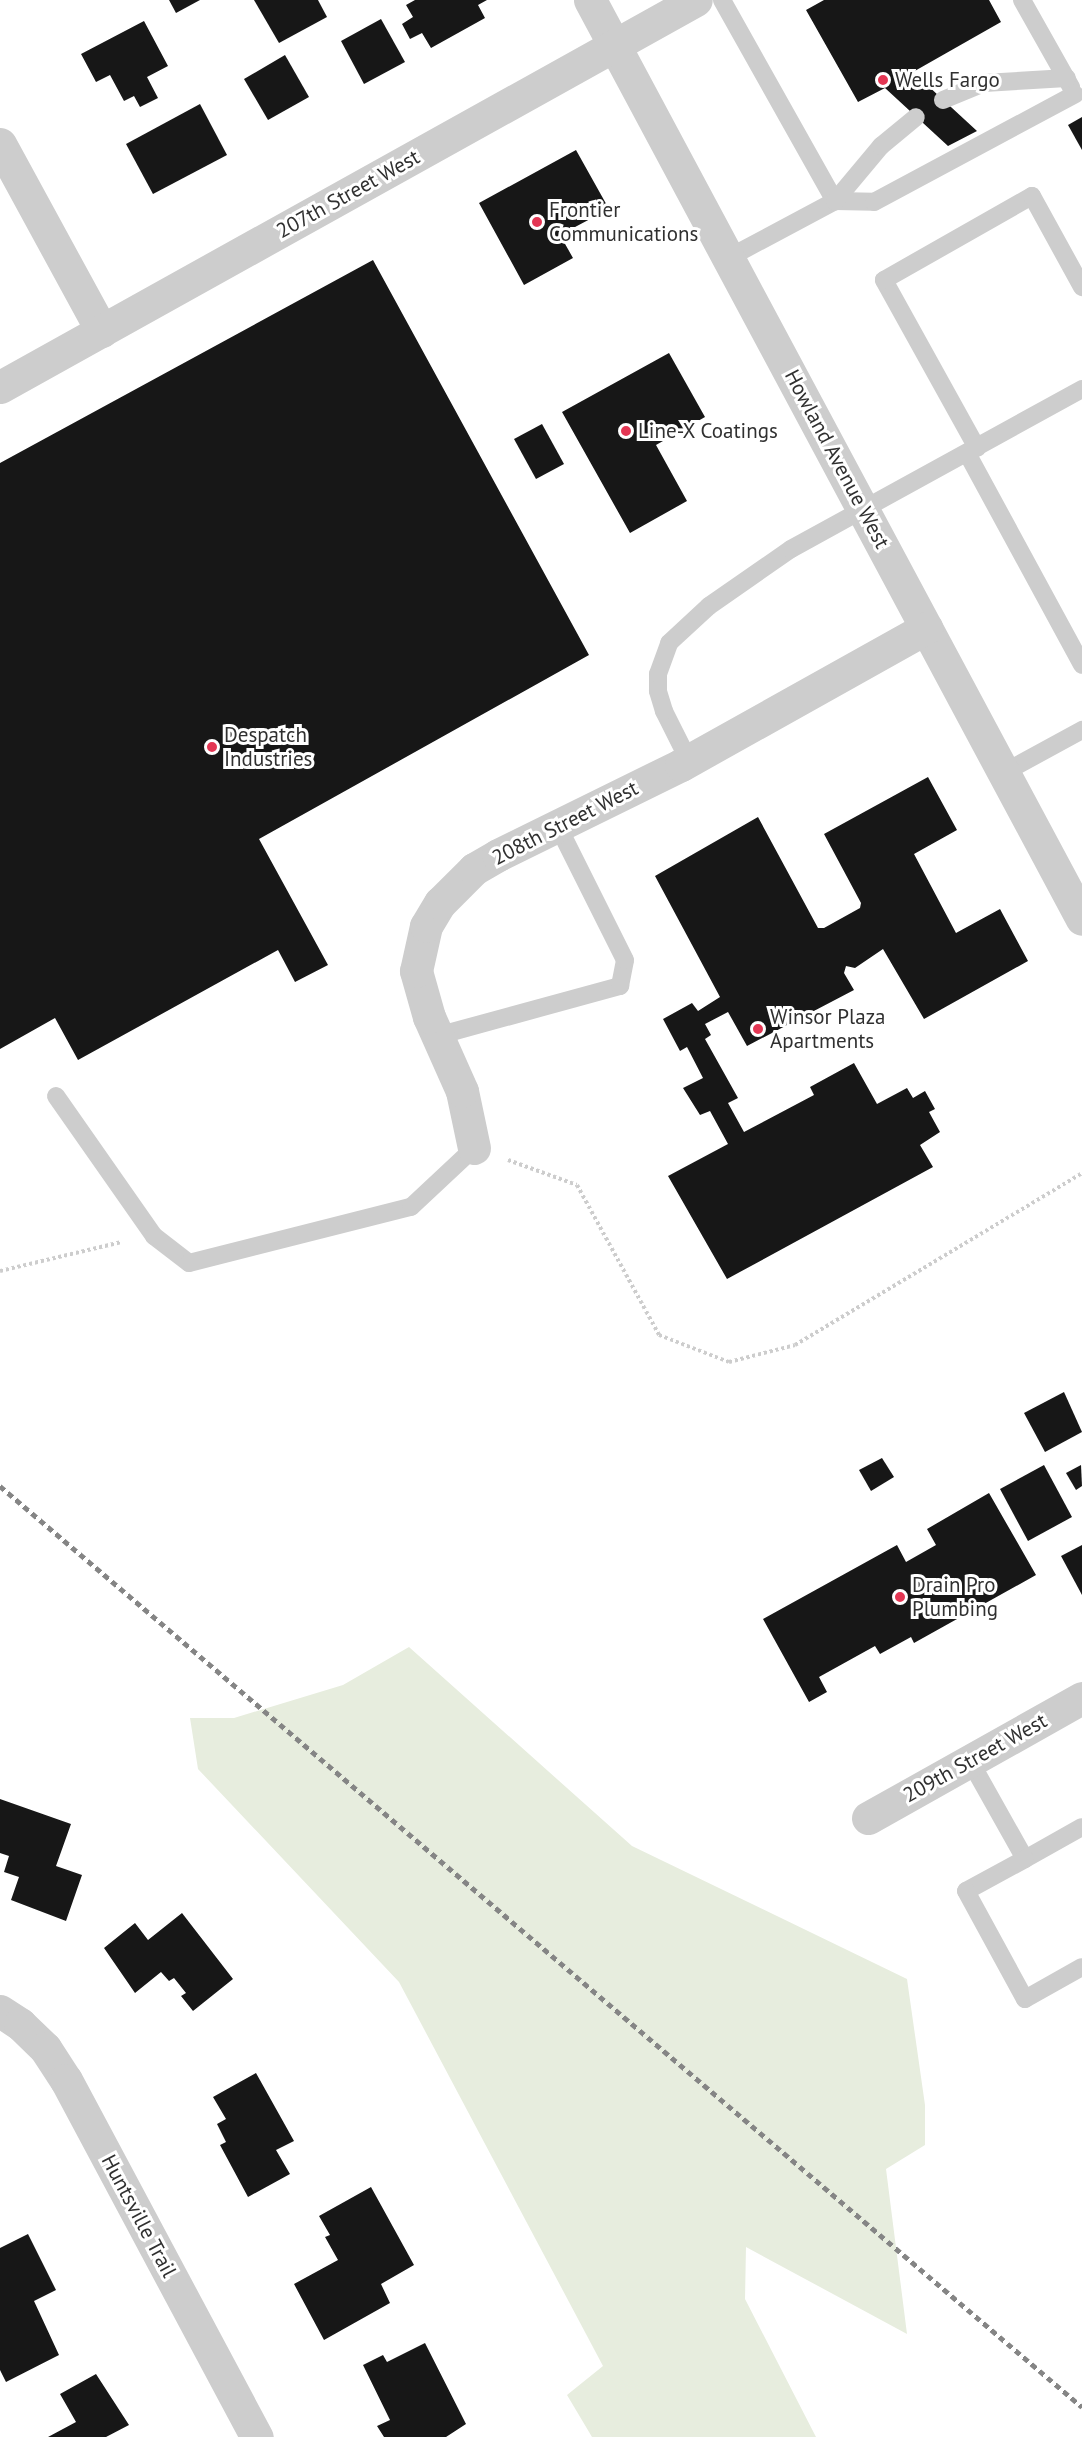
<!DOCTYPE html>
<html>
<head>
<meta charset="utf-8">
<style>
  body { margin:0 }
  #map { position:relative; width:1082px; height:2437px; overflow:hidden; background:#fff; font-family:"PT Sans",sans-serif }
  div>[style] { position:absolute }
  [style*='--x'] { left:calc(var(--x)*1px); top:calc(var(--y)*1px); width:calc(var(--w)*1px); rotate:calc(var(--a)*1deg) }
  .green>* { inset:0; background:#e7edde }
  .building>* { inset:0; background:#171717 }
  .path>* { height:4px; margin-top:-2px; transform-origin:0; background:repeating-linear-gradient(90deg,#cdcdcd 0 3px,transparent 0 6px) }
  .service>* { height:18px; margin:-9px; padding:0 9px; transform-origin:9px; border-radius:9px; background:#cdcdcd }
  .minor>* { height:33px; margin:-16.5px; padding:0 16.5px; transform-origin:16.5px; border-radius:16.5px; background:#cdcdcd }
  .tertiary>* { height:33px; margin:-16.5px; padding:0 16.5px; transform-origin:16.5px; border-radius:16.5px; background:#cdcdcd }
  .rail>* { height:4.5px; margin-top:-2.25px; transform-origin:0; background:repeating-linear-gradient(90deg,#858585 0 6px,transparent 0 10.5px) }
  .dots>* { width:16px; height:16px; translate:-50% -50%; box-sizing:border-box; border:3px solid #fff; border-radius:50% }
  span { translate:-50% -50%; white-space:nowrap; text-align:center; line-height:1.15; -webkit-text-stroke:6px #fff; paint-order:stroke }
  .poi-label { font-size:21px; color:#303030 }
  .left { translate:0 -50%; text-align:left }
  .street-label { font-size:21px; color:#303030 }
</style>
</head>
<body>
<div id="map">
  <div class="green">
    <div style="clip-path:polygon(409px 1647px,632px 1846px,907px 1979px,925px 2105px,925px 2145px,886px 2169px,907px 2334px,746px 2247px,745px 2299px,816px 2437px,592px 2437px,567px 2395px,603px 2366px,399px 1982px,198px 1769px,190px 1718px,234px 1718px,343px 1685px)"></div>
  </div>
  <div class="building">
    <div style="clip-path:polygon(169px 0,200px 0,176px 13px)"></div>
    <div style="clip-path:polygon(254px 0,318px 0,327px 17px,279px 43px)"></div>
    <div style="clip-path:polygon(415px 0,487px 0,478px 5px,485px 18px,431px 48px,422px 33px,410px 39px,402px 24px,413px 17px,406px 5px)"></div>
    <div style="clip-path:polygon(824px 0,989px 0,1001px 22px,913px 72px,977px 131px,948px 146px,885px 88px,858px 102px,806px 10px)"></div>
    <div style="clip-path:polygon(381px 19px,405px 62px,364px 84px,341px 41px)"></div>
    <div style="clip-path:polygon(144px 21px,168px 66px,147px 77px,158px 98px,140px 107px,134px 96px,124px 101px,110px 75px,96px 82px,81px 54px)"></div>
    <div style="clip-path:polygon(285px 55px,309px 97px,268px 120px,244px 79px)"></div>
    <div style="clip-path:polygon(200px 104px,227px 155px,153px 194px,126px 144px)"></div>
    <div style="clip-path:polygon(1082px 117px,1082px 150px,1068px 125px)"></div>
    <div style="clip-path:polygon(576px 150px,609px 209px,560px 235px,573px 258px,524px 285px,479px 203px)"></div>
    <div style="clip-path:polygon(373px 260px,589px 655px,259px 839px,328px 965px,295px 982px,278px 950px,78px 1060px,55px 1018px,0 1049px,0 463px)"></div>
    <div style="clip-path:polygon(669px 353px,705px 417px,656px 445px,687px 501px,630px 533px,562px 412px)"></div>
    <div style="clip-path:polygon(542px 424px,564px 464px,536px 479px,514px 439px)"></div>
    <div style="clip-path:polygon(928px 777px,957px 830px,914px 854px,956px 933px,1000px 909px,1028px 961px,924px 1019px,883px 949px,855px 968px,846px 966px,844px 973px,854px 990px,747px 1046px,728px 1012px,705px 1024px,711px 1035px,705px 1039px,738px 1098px,728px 1103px,744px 1132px,814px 1095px,810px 1087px,854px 1063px,877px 1104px,907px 1088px,913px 1098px,925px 1091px,935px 1109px,929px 1112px,940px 1132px,920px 1145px,933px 1167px,727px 1279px,668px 1176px,728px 1144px,710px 1111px,700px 1115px,683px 1088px,703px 1078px,687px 1047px,680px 1051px,663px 1019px,692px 1003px,698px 1011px,720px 997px,655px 876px,758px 817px,818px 928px,824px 928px,860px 908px,861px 903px,824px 834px)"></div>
    <div style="clip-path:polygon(1064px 1392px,1082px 1432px,1045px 1452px,1024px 1413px)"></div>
    <div style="clip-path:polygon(882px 1458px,894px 1477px,871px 1491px,859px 1470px)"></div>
    <div style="clip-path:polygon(1044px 1465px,1072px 1517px,1028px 1541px,1000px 1489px)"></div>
    <div style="clip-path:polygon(1081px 1465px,1082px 1486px,1076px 1490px,1066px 1473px)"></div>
    <div style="clip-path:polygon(989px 1493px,1036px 1575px,914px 1643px,911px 1637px,880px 1654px,875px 1646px,819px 1677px,827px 1692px,809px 1702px,763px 1619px,897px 1545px,906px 1562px,936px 1545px,927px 1529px)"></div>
    <div style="clip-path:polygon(1082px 1545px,1082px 1595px,1061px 1556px)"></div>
    <div style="clip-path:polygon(0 1799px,71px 1824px,56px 1866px,82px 1875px,66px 1921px,11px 1900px,19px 1877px,4px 1872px,9px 1856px,0 1853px)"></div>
    <div style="clip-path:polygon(182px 1913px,233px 1979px,193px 2011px,181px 1996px,186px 1993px,174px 1978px,169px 1981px,161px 1972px,135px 1993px,104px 1948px,135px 1923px,148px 1940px)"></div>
    <div style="clip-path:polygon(256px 2073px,294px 2141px,276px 2150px,290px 2174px,248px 2197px,220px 2145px,226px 2142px,217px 2124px,226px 2119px,213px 2097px)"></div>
    <div style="clip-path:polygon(371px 2187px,414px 2265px,381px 2284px,390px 2303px,324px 2340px,294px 2284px,338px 2260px,325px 2237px,330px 2235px,319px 2216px)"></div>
    <div style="clip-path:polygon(28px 2234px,56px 2290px,34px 2301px,59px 2355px,6px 2382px,0 2370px,0 2248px)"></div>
    <div style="clip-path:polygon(425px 2343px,466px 2424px,446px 2437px,384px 2437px,377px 2426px,390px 2420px,363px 2365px,383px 2355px,387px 2362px)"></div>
    <div style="clip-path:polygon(96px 2374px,129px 2425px,106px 2437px,48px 2437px,76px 2422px,60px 2394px)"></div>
  </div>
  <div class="path">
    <div style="--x:508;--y:1160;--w:73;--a:19.9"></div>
    <div style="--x:577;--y:1185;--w:171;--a:61.3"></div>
    <div style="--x:659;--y:1335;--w:75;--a:21.1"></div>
    <div style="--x:729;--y:1362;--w:68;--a:-14.4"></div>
    <div style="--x:795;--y:1345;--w:335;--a:-30.9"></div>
    <div style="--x:0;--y:1271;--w:125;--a:-13.4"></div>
  </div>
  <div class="service">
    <div style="--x:722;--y:0;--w:231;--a:60.7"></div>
    <div style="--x:835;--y:201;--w:119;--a:151.9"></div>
    <div style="--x:1022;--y:0;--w:100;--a:60.6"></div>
    <div style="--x:943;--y:100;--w:44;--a:-22.5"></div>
    <div style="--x:984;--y:83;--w:83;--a:-3.4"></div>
    <div style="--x:835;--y:201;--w:39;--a:1"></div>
    <div style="--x:874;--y:202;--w:228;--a:-28.2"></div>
    <div style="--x:835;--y:201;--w:72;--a:-50.1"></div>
    <div style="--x:881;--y:146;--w:45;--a:-39.6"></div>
    <div style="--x:977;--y:448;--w:192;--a:-119"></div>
    <div style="--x:884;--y:280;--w:170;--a:-29.6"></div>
    <div style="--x:1032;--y:196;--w:104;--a:61.2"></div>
    <div style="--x:967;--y:453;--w:241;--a:61.5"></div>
    <div style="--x:689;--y:761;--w:56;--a:-116.6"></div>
    <div style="--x:664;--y:711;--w:21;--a:-107"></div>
    <div style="--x:658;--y:691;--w:17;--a:-90"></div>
    <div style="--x:658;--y:674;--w:33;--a:-70"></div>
    <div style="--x:669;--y:643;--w:54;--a:-42.8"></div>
    <div style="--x:709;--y:606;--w:100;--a:-34.8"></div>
    <div style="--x:791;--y:549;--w:332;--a:-28.8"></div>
    <div style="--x:1005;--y:772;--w:88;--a:-28.6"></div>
    <div style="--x:437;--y:1036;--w:190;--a:-15.3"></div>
    <div style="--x:620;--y:986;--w:26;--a:-79"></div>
    <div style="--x:625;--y:960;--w:150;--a:-116.6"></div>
    <div style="--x:56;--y:1096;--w:171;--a:55"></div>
    <div style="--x:154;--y:1236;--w:44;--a:37.6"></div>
    <div style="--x:189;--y:1263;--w:229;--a:-14.2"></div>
    <div style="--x:411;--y:1207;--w:86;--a:-43.1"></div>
    <div style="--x:970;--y:1761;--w:112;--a:60.7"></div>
    <div style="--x:1025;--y:1859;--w:65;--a:-29.3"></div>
    <div style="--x:1025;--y:1859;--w:67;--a:151.5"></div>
    <div style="--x:966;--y:1891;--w:123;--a:61.4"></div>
    <div style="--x:1025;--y:1999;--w:65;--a:-29.3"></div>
  </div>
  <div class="minor">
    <div style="--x:590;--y:0;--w:1042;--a:61.84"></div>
    <div style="--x:0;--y:144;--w:213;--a:61.4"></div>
    <div style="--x:474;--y:1148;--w:58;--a:-101.9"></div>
    <div style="--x:462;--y:1091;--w:81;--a:-114"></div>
    <div style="--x:429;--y:1017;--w:48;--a:-105.8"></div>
    <div style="--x:416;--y:971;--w:46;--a:-77.5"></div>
    <div style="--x:426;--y:926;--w:27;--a:-59"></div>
    <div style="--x:440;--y:903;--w:48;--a:-45"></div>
    <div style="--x:474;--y:869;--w:28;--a:-30"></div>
    <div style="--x:498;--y:855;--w:204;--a:-26.2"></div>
    <div style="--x:681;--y:765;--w:281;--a:-29.2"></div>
    <div style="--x:868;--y:1818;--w:245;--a:-29.3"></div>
    <div style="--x:0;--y:2011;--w:24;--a:33"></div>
    <div style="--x:20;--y:2024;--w:35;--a:44"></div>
    <div style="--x:45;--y:2048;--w:38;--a:57"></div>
    <div style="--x:66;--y:2080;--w:405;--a:61.9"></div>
  </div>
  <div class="tertiary">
    <div style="--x:0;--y:387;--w:796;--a:-29.08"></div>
  </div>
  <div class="rail">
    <div style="--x:0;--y:1486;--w:1421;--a:40.4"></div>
  </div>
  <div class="dots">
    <div style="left:883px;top:80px;background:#e33653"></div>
    <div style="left:537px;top:222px;background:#e33653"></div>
    <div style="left:626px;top:431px;background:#e33653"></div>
    <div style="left:212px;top:747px;background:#e33653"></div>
    <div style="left:758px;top:1029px;background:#e33653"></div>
    <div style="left:900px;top:1597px;background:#e33653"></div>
  </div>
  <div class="poi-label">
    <span class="left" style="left:895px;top:80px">Wells Fargo</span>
    <span class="left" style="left:549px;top:222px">Frontier<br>Communications</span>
    <span class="left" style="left:638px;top:431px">Line-X Coatings</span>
    <span class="left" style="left:224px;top:747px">Despatch<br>Industries</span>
    <span class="left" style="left:770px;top:1029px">Winsor Plaza<br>Apartments</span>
    <span class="left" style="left:912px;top:1597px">Drain Pro<br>Plumbing</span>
  </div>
  <div class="street-label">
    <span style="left:348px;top:194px;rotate:-29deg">207th Street West</span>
    <span style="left:837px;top:459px;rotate:62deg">Howland Avenue West</span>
    <span style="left:565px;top:823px;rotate:-27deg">208th Street West</span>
    <span style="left:975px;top:1758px;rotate:-29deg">209th Street West</span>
    <span style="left:139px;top:2216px;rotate:62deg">Huntsville Trail</span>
  </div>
</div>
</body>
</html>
